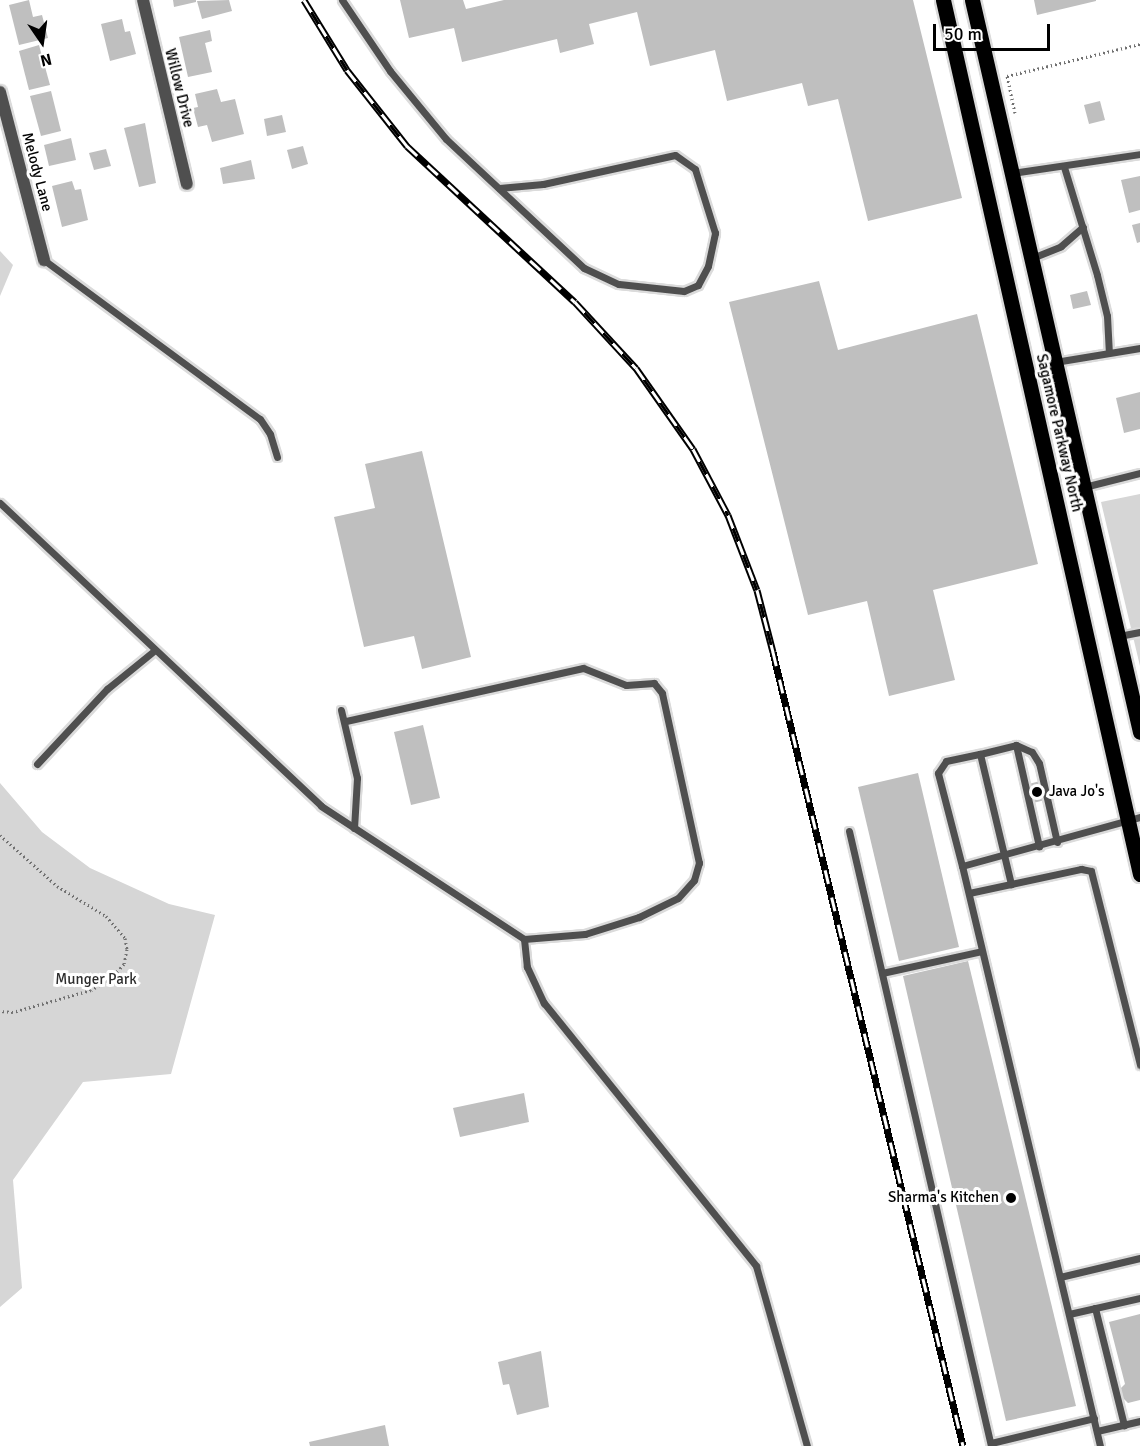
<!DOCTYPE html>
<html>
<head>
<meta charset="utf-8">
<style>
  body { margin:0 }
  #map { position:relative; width:1140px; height:1446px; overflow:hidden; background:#fff; font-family:Signika,sans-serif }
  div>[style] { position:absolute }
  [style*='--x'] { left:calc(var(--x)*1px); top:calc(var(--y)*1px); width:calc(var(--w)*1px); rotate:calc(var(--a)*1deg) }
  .green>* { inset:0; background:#d6d6d6 }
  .building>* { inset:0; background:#bfbfbf }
  .path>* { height:3px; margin-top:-1.5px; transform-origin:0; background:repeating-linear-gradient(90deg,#717171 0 1.5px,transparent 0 4.5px) }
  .roads { filter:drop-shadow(2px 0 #dbdbdb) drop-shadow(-2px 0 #dbdbdb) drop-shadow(0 2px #dbdbdb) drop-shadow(0 -2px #dbdbdb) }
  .service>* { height:7px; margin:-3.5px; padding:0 3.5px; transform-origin:3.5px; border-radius:3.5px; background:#4f4f4f }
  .minor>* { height:12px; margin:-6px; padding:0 6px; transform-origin:6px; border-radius:6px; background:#4f4f4f }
  .primary>* { height:15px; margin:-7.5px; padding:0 7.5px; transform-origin:7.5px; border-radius:7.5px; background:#000 }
  .rail>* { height:7px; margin-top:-3.5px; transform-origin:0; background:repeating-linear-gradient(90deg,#fff 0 14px,#000 0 28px); box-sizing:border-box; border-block:2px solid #000 }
  .dots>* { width:16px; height:16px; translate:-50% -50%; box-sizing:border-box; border:3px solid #fff; border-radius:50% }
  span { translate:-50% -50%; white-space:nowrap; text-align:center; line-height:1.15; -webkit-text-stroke:6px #fff; paint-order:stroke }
  .street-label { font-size:15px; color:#000 }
  .poi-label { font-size:15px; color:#000 }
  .left { translate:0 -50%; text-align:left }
  .right { translate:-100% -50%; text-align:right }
  .park-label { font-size:15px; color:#2d2d2d }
  .north { position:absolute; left:12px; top:12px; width:60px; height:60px; -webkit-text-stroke:4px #fff; paint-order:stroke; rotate:167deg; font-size:16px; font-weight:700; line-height:24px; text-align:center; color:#000 }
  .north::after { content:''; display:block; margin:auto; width:21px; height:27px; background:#000; clip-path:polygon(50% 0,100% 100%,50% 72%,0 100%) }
  .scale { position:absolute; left:933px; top:24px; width:117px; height:27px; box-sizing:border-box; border:3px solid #000; border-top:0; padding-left:8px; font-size:18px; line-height:21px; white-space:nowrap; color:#000; -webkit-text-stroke:4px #fff; paint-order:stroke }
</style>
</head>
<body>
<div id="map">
  <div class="green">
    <div style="clip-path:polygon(0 251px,13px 265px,0 296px)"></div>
    <div style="clip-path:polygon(1140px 494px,1140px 666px,1101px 502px)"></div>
    <div style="clip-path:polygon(0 783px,42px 832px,90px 868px,169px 904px,215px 915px,171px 1074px,83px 1082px,13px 1180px,22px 1288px,0 1307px)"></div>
  </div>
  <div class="building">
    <div style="clip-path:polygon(29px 0,33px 17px,42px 15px,48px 38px,19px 45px,9px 5px)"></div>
    <div style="clip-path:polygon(173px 0,196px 0,196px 2px,174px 7px)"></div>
    <div style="clip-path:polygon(229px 0,232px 11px,202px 19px,197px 1px)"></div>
    <div style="clip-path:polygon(400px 0,463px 0,466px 9px,504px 0,913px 0,962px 198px,868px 221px,838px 99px,808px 106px,802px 83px,727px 101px,715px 50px,650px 66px,637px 12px,589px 24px,594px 44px,560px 53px,557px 39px,462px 62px,454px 28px,409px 38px)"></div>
    <div style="clip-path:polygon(1034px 0,1096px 0,1096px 1px,1037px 15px)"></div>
    <div style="clip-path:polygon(122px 19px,125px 32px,130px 31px,136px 54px,110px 61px,101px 24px)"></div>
    <div style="clip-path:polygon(210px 30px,212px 41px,205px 43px,212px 72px,188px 77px,179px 37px)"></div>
    <div style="clip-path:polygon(39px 45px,50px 85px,29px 90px,19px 51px)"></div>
    <div style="clip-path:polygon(217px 89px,221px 102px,235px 99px,244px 134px,212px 142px,207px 125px,198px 127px,193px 108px,198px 107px,195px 94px)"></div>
    <div style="clip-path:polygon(51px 91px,61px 131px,41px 136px,30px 96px)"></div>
    <div style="clip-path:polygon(1100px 101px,1105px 120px,1089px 124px,1084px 105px)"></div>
    <div style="clip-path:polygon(282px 115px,286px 132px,267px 136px,264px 119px)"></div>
    <div style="clip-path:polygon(145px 123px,156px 183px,139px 187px,124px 128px)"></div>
    <div style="clip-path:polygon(71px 138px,76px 160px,49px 166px,44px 145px)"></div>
    <div style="clip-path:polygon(303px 146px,308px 164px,292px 169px,287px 150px)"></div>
    <div style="clip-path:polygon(106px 149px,111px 166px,94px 170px,89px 153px)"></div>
    <div style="clip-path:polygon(251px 160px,255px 179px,223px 184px,220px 168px)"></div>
    <div style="clip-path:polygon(1140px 176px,1140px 210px,1129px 213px,1121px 180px)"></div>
    <div style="clip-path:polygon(72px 181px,75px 190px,81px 189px,88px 220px,62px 227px,52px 186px)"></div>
    <div style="clip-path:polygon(1140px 223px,1140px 242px,1137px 243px,1132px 225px)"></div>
    <div style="clip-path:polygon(819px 281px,838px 350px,977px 314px,1038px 564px,933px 590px,955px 680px,889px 696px,867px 601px,808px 615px,729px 302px)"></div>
    <div style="clip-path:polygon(1087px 291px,1091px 305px,1073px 309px,1070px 295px)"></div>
    <div style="clip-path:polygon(1140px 392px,1140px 429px,1124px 433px,1116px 398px)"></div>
    <div style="clip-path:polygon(422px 451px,471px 657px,422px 669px,414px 636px,364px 647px,334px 517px,375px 508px,365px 464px)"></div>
    <div style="clip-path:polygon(423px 725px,440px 798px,411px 805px,394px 732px)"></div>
    <div style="clip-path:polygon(918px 773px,959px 947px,899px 961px,858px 787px)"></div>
    <div style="clip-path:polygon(1040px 781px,1045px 800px,1033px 803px,1029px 784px)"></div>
    <div style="clip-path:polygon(968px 961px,1076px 1406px,1006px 1421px,903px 976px)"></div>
    <div style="clip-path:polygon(524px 1093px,529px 1122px,460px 1137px,453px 1108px)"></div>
    <div style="clip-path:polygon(1140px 1314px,1140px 1400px,1128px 1403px,1117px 1392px,1125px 1384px,1109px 1322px)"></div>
    <div style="clip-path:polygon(541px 1351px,549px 1407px,517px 1415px,509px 1384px,503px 1385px,498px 1362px)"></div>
    <div style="clip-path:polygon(385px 1425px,389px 1446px,310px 1446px,309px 1442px)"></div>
  </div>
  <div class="path">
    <div style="--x:1015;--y:113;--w:38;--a:-102"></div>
    <div style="--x:1007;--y:76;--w:137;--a:-13.5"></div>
    <div style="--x:0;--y:835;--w:76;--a:41.8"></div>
    <div style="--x:57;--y:886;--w:57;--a:31.5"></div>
    <div style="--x:106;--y:916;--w:29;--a:49"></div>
    <div style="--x:125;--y:938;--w:11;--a:80"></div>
    <div style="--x:127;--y:949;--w:15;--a:101"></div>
    <div style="--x:124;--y:964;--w:19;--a:133"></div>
    <div style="--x:111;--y:978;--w:23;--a:149"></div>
    <div style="--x:91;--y:990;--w:81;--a:164.2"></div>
    <div style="--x:13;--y:1012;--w:13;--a:-176"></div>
  </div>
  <div class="roads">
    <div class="service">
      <div style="--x:342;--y:0;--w:86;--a:55.9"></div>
      <div style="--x:390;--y:71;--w:88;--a:50.5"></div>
      <div style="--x:446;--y:139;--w:189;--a:43.1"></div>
      <div style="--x:584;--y:268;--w:38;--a:25"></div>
      <div style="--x:619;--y:284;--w:65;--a:6.1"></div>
      <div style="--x:684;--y:291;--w:15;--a:-23"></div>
      <div style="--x:698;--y:285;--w:21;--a:-62"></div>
      <div style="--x:708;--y:266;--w:34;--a:-78"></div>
      <div style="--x:715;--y:233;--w:67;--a:-107.4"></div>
      <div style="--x:695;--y:169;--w:24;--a:-145"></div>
      <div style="--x:675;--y:155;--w:135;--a:167.6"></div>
      <div style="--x:543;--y:184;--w:44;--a:174.8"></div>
      <div style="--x:1064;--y:167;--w:113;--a:73"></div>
      <div style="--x:1097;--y:275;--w:42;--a:76.3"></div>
      <div style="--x:1107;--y:316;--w:36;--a:87"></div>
      <div style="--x:1012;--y:173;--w:129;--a:-8.4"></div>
      <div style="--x:1032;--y:258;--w:31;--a:-22"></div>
      <div style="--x:1061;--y:246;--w:29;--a:-41"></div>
      <div style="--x:44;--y:260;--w:268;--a:36.4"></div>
      <div style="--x:260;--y:419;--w:18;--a:56"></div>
      <div style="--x:270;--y:434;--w:24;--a:73"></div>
      <div style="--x:1055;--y:362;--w:86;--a:-9.4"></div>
      <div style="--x:1084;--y:487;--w:58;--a:-14"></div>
      <div style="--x:0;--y:503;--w:441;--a:43.3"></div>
      <div style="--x:321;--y:806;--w:243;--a:33.2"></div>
      <div style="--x:524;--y:939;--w:61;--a:-4.7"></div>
      <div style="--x:585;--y:934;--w:57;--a:-17.5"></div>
      <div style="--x:639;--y:917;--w:43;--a:-26"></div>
      <div style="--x:678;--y:898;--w:24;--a:-48"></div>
      <div style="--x:694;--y:880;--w:18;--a:-74"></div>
      <div style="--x:699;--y:863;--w:174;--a:-102.3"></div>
      <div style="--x:662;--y:693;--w:13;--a:-129"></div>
      <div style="--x:654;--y:683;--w:28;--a:176"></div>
      <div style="--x:626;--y:685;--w:46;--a:-158.4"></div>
      <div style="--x:583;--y:668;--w:244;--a:167.4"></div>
      <div style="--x:1119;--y:636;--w:21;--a:-11"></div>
      <div style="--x:341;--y:710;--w:70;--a:76.8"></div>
      <div style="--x:357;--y:778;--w:50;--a:93.4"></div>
      <div style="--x:1016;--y:745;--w:17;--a:24"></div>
      <div style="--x:1032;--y:752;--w:13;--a:58"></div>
      <div style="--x:1039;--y:763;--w:81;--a:77.2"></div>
      <div style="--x:980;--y:754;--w:37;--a:-14"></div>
      <div style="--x:1016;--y:745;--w:104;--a:77.2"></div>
      <div style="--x:37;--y:764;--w:103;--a:-47"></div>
      <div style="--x:107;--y:689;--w:62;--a:-39.1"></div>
      <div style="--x:849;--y:831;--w:631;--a:77"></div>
      <div style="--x:962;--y:866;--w:96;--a:-104.5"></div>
      <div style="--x:938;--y:773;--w:14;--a:-56"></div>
      <div style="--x:946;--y:761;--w:35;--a:-12"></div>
      <div style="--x:980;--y:754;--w:134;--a:76.6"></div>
      <div style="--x:969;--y:893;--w:115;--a:-12.1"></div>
      <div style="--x:1081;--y:869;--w:10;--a:11"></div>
      <div style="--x:1091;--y:871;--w:200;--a:75.8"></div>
      <div style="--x:524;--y:939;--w:28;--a:84"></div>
      <div style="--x:527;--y:967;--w:40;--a:65"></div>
      <div style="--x:544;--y:1003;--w:338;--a:51.1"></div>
      <div style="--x:756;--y:1266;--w:187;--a:74.2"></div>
      <div style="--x:882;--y:973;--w:102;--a:-12.4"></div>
      <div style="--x:1060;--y:1277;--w:82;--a:-13.4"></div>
      <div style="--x:1095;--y:1308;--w:121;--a:76.1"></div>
      <div style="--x:1069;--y:1314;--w:73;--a:-12.7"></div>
      <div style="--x:1097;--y:1431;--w:44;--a:-13.1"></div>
      <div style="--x:991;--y:1443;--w:106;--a:-13.6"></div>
      <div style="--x:1100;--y:1446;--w:596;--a:-103.38"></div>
      <div style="--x:962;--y:866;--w:185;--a:-15.4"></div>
    </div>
    <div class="minor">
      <div style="--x:143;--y:0;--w:189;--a:76.6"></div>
      <div style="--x:0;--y:92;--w:174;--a:75.3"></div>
    </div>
    <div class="primary">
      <div style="--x:943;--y:0;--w:896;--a:77.3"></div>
      <div style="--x:972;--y:0;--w:751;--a:77.07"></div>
    </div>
  </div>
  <div class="rail">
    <div style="--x:304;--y:0;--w:82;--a:58.4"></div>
    <div style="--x:347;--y:70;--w:97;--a:51.7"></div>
    <div style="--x:407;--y:146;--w:229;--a:42.9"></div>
    <div style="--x:575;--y:302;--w:90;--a:47.3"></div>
    <div style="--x:636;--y:368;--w:99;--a:54.9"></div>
    <div style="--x:693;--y:449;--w:75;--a:62.1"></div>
    <div style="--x:728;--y:515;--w:80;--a:68.9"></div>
    <div style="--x:757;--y:590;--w:64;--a:75.5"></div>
    <div style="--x:773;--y:652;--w:816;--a:76.54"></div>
  </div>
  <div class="dots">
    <div style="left:1037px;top:792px;background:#000"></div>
    <div style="left:1011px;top:1198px;background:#000"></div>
  </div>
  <div class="street-label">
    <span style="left:179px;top:88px;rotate:76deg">Willow Drive</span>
    <span style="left:37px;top:172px;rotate:75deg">Melody Lane</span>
    <span style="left:1059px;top:433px;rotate:77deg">Sagamore Parkway North</span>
  </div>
  <div class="poi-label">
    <span class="left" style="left:1049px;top:792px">Java Jo's</span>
    <span class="right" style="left:999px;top:1198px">Sharma's Kitchen</span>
  </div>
  <div class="park-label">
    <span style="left:96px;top:980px">Munger Park</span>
  </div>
  <div class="north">N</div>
  <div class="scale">50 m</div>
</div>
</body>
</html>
